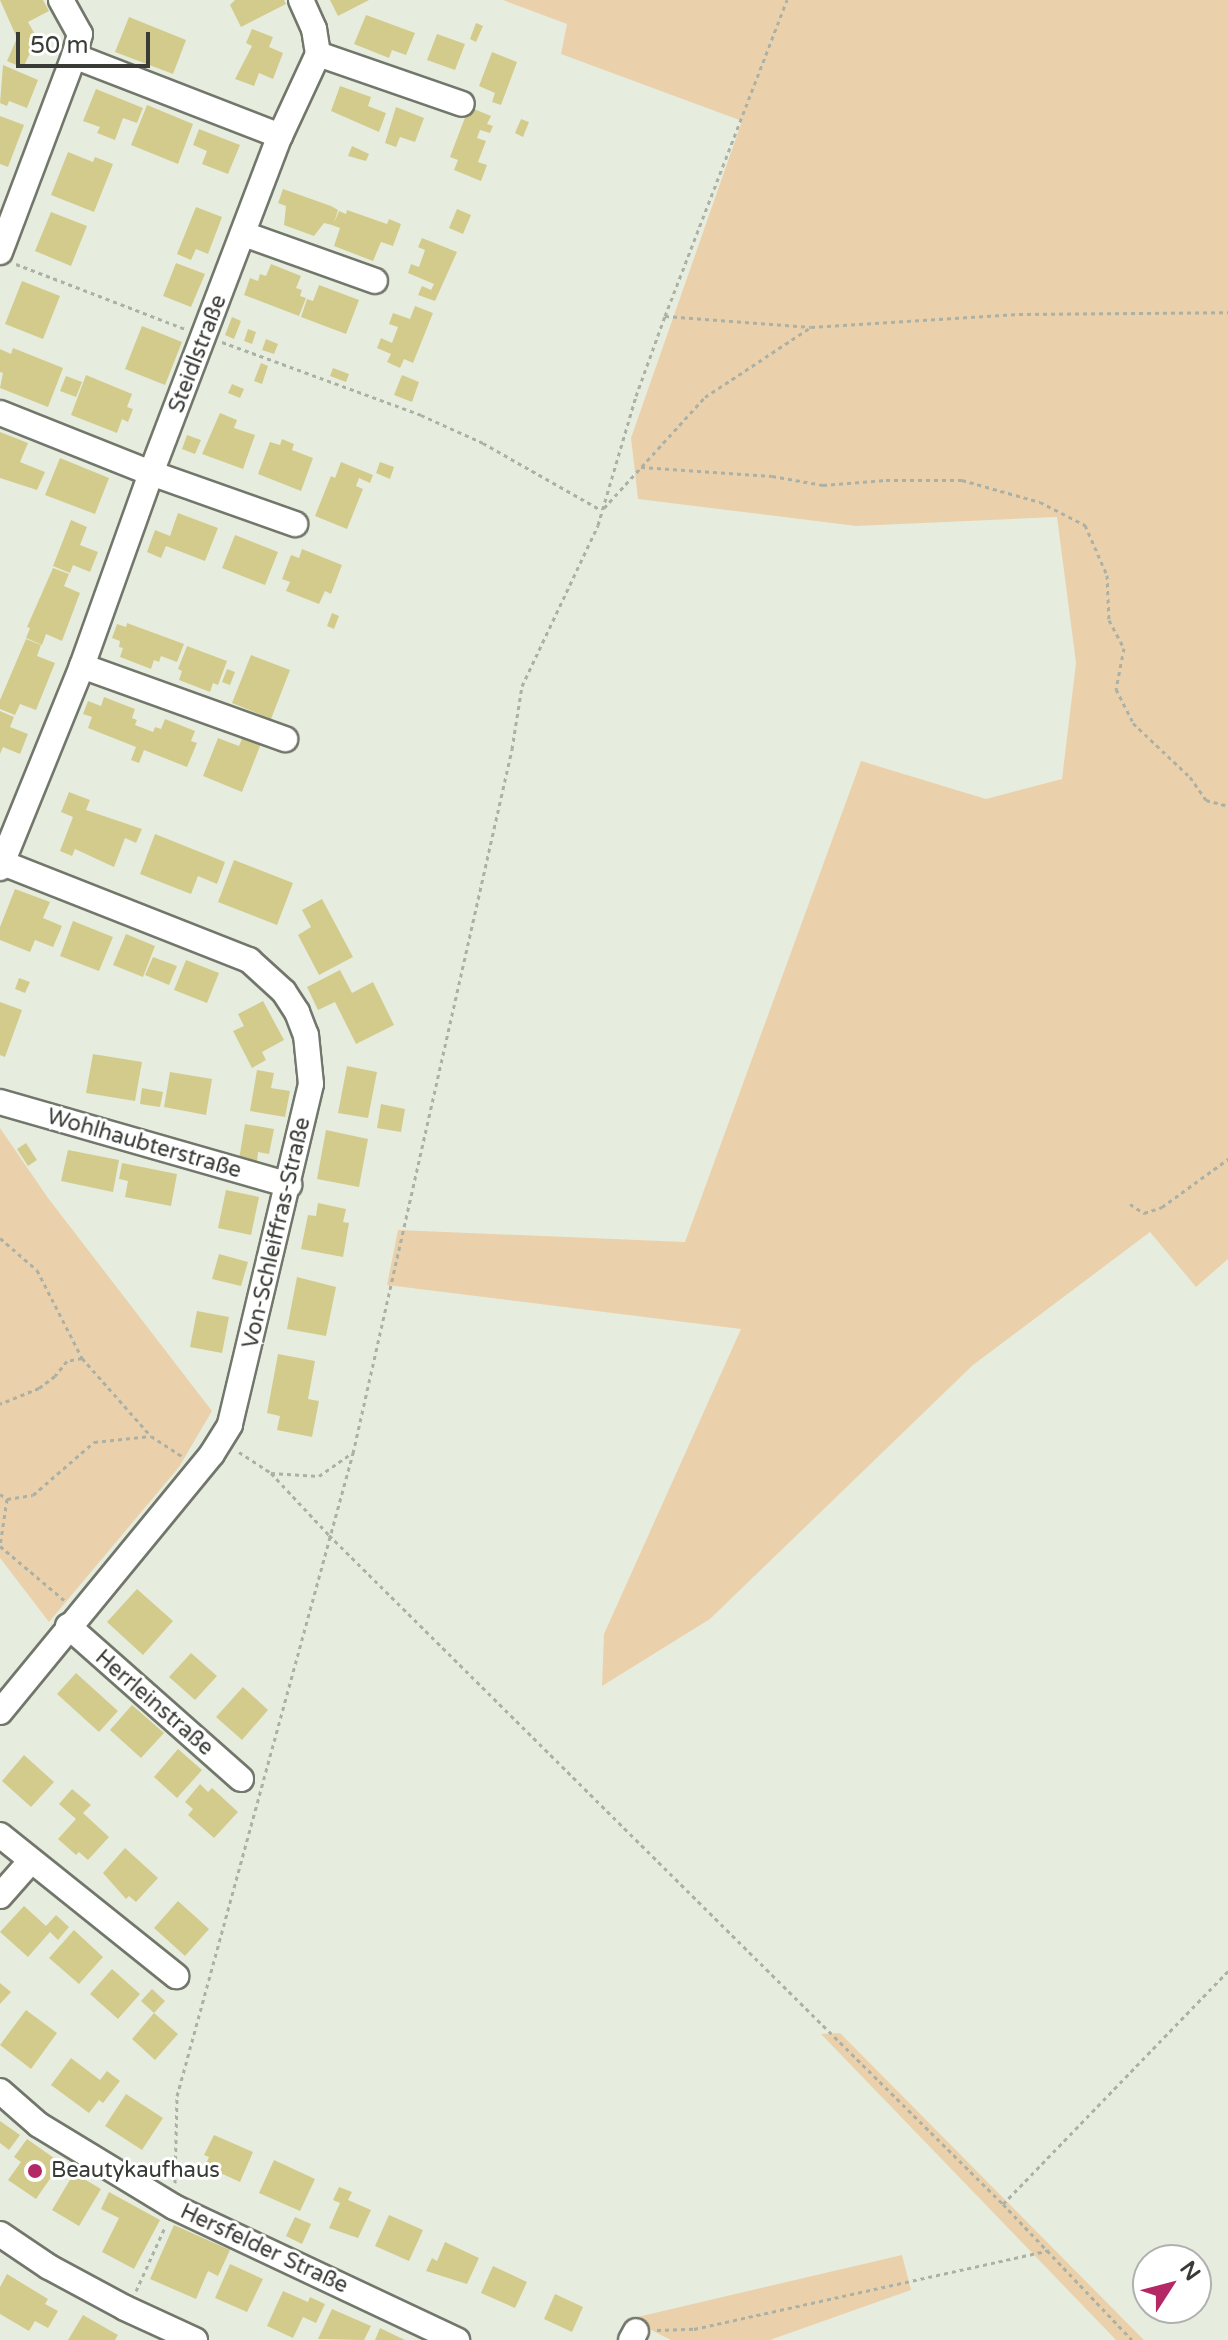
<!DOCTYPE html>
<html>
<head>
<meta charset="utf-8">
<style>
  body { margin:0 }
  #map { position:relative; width:1228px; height:2340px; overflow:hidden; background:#e6eddf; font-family:"Varela Round",sans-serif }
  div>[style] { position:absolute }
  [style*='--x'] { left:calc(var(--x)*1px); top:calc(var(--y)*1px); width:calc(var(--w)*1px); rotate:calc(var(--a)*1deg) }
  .green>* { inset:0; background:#ebd1ab }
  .building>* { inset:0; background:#d3cb8c }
  .path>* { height:3px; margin-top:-1.5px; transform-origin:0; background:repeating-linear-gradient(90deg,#acb1a6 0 4px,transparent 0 8px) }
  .roads { filter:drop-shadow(2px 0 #72776b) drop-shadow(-2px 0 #72776b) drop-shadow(0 2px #72776b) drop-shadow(0 -2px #72776b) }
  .minor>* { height:24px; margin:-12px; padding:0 12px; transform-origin:12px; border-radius:12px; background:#fff }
  .dots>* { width:22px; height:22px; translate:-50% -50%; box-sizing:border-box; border:4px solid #fff; border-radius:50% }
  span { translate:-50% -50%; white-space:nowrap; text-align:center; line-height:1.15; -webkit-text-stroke:6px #fff; paint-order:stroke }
  .street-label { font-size:22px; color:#393b36 }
  .poi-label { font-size:22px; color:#393b36 }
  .left { translate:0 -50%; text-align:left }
  .north { position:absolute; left:1132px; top:2244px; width:80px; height:80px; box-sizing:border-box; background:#fff; border:2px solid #b0b1af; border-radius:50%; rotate:54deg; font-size:22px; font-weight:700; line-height:32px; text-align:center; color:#393b36 }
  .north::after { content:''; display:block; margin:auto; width:28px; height:36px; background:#b42965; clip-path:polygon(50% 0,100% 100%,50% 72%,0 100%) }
  .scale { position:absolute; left:16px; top:32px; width:134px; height:36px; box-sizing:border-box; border:4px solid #393b36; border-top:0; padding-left:10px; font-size:24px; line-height:28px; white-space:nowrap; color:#393b36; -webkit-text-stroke:6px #fff; paint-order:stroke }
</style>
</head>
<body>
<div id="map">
  <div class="green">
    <div style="clip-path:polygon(503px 0,1228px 0,1228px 1259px,1196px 1287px,1150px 1232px,973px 1365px,710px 1619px,602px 1686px,604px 1634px,741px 1329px,387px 1285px,398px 1230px,685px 1242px,861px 761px,986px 799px,1062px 779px,1076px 663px,1057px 517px,856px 526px,638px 499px,631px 438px,742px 121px,561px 54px,567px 24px)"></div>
    <div style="clip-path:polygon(0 1128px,48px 1198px,212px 1411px,179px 1467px,49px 1622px,0 1558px)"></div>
    <div style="clip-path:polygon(840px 2033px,1144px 2340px,1116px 2340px,821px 2034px)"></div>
    <div style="clip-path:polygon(902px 2255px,911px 2290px,770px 2340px,671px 2340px,629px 2319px)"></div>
  </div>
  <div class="building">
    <div style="clip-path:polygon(0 0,43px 0,49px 11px,28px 22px,37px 38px,23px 68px,7px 61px,17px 38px)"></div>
    <div style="clip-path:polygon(235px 0,284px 0,286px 4px,241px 27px,230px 5px)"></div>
    <div style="clip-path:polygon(330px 0,369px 0,338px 16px)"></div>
    <div style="clip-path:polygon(366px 15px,415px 33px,406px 55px,392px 50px,389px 58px,354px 44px)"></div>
    <div style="clip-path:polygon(129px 17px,186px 40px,173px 74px,115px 52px)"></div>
    <div style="clip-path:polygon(476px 23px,483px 26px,476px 42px,470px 39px)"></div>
    <div style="clip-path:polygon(252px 29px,273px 37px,269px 47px,283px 53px,273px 79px,259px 73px,254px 86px,235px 79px,252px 46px,246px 43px)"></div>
    <div style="clip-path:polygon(437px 34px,465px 44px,455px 70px,427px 60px)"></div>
    <div style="clip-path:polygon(492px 52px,517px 62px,501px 105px,492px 102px,495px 93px,479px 86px)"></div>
    <div style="clip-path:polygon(3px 65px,38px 80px,27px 108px,9px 101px,7px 106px,0 103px)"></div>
    <div style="clip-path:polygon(340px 86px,371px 97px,368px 106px,386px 113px,379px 132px,331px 111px)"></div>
    <div style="clip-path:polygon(96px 89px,143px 108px,137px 123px,123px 118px,115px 140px,97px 133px,100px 127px,83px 121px)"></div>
    <div style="clip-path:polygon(147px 105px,193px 124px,178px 164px,131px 145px)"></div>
    <div style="clip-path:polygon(396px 107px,424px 118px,415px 142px,400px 137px,396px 147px,385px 143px)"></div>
    <div style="clip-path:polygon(469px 107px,491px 116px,487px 124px,493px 126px,490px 133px,480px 130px,477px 138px,486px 141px,478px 162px,487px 165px,481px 181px,454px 170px,458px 160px,450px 157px)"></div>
    <div style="clip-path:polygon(0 116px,24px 125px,8px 167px,0 164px)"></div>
    <div style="clip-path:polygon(521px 119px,529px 122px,523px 137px,515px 133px)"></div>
    <div style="clip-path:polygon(199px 129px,240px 145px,228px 174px,202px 164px,207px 151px,193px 145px)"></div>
    <div style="clip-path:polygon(352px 146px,369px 154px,366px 161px,348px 156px)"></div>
    <div style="clip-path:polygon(68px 152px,93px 162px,95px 157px,113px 164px,94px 212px,51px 195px)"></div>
    <div style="clip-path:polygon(283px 189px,331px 206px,338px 210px,334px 223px,339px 211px,346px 214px,347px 210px,387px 224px,389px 219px,401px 224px,393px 246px,381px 242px,373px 261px,334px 246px,340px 228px,332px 225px,324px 223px,314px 236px,284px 225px,286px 206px,278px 203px)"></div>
    <div style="clip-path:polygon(196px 207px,222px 217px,208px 254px,196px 249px,191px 260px,177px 254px)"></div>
    <div style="clip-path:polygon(457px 209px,471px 215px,463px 234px,449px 228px)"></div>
    <div style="clip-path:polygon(51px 212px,87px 226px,71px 266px,35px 251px)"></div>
    <div style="clip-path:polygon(422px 238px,457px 252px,435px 301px,418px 295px,422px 286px,431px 290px,434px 284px,408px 273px,411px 264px,419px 267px,425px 250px,418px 247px)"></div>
    <div style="clip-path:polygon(176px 263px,205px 274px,191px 307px,163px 296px)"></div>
    <div style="clip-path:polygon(271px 264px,301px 276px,296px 288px,302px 290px,300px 296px,306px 298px,299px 316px,244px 295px,250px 278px,258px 281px,260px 274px,266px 276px)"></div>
    <div style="clip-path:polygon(22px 281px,60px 296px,43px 339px,5px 324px)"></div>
    <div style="clip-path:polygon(319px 285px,359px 300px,346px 334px,301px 317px,307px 299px,313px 301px)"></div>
    <div style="clip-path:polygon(415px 306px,433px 313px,413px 363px,404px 359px,400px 368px,387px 362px,391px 354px,377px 348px,381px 338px,392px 343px,398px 327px,389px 324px,393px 313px,410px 319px)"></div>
    <div style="clip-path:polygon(232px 317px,241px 321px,234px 339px,225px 335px)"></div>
    <div style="clip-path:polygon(142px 326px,182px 342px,165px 385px,125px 369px)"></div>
    <div style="clip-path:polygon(248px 329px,256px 332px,252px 344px,244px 341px)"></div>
    <div style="clip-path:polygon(266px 339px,278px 344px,274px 354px,262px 350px)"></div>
    <div style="clip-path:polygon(13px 348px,63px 368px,48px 407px,0 388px,3px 373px,0 372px,0 349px,11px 354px)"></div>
    <div style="clip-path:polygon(261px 363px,268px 366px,262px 384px,254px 381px)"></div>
    <div style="clip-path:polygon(333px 368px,349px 374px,346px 382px,330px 376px)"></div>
    <div style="clip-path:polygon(86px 375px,132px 394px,127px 407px,133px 409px,128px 422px,122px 419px,117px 433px,71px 415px)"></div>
    <div style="clip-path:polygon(402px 375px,419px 382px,412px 402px,394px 395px)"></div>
    <div style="clip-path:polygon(66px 376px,82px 382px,76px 397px,60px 391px)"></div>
    <div style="clip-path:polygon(232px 384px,244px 389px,240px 398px,228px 393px)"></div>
    <div style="clip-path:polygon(220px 413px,237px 420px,234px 428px,255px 435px,243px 469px,202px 454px)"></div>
    <div style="clip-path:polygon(0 432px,28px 443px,20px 462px,45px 472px,37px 490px,0 478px)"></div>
    <div style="clip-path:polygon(187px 435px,201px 440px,195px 454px,182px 449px)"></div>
    <div style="clip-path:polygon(282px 439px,294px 444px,292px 450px,313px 458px,301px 491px,258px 474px,270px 442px,280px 445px)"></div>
    <div style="clip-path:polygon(60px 458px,109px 478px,95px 514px,45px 495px)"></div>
    <div style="clip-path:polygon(341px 462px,373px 475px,370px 483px,359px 478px,356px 486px,363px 489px,347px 529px,315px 516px,331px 476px,335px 478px)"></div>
    <div style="clip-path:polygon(380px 462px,394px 467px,390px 479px,376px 473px)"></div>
    <div style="clip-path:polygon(178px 513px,218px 528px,205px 561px,166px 546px,161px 558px,147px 552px,155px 530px,170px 536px)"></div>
    <div style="clip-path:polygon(71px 520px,87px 527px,80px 545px,98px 552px,90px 572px,73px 565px,70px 573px,53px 566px)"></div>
    <div style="clip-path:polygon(235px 535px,278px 552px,265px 585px,222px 568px)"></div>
    <div style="clip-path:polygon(302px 549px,342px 565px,331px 594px,325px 591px,319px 604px,286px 591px,290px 582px,282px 579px,291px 555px,299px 558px)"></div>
    <div style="clip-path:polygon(53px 568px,69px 574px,64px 586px,80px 593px,62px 641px,46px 634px,42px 645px,26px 638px,30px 628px,27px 627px)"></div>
    <div style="clip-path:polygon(332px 613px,339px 616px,334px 629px,327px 626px)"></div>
    <div style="clip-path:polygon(127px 623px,184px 644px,177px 662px,161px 656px,159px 662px,154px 660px,151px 669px,120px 657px,123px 648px,119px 647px,120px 641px,112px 638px,117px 624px,126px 627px)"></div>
    <div style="clip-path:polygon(26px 639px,41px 645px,37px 656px,55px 663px,36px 710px,20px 704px,15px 715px,0 709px,0 700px)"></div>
    <div style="clip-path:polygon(187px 646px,227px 661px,218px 685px,213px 683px,210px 692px,179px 680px,182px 671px,178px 669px)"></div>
    <div style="clip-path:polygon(251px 655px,290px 670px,271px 719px,232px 703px)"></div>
    <div style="clip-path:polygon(227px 669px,235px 672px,230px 685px,222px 682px)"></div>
    <div style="clip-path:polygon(104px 697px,135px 709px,132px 718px,137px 720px,135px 725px,153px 732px,155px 727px,161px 729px,165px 719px,195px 731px,191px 741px,197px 743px,187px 767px,144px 750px,139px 763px,131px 760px,136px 747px,88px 728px,92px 717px,83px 714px,88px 701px,101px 706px)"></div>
    <div style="clip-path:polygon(0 711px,14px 717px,10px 727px,28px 734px,20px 754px,3px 747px,0 754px)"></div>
    <div style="clip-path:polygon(244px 734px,262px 741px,242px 792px,203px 776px,218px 738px,239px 746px)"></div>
    <div style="clip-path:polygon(69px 792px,90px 800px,86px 810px,142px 829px,136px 843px,125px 838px,114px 867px,75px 849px,72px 856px,60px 851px,73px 817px,61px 812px)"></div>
    <div style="clip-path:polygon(155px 834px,225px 862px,217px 884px,198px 876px,191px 894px,140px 874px)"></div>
    <div style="clip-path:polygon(234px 860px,293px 883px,277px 925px,218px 902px)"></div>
    <div style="clip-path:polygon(15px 889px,50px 902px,43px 918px,62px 926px,53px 947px,35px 940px,30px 952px,0 940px,0 927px)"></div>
    <div style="clip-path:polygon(322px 899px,353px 957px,319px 975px,298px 935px,311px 927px,302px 910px)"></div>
    <div style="clip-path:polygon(73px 921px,113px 937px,99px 971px,60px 956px)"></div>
    <div style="clip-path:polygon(126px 934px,155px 946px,143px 977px,113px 965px)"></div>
    <div style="clip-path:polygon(153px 957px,177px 966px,169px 985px,145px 975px)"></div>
    <div style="clip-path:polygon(186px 960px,219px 973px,207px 1003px,174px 990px)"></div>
    <div style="clip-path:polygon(340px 970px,352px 993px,373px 982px,394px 1025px,356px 1044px,335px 1002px,318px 1010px,307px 987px)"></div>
    <div style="clip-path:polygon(19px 978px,30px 982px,25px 993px,15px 989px)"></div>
    <div style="clip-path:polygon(263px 1001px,284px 1040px,262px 1052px,266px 1060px,252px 1068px,233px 1031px,244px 1026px,238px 1014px)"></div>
    <div style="clip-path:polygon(0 1002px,22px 1010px,5px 1057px,0 1055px)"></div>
    <div style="clip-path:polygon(93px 1054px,142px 1062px,135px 1101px,86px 1093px)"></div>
    <div style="clip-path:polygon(347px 1066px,377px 1072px,368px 1118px,338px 1113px)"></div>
    <div style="clip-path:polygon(257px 1070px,274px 1073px,271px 1088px,290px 1091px,285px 1117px,250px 1111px)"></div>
    <div style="clip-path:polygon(170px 1072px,212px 1079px,206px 1115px,164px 1107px)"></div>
    <div style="clip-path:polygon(142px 1088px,163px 1092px,160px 1107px,140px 1104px)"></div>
    <div style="clip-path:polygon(381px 1104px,405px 1109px,401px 1132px,377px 1128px)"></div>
    <div style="clip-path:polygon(245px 1124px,274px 1129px,269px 1154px,258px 1152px,257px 1162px,239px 1159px)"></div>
    <div style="clip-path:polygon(326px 1130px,368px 1139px,359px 1187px,317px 1179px)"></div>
    <div style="clip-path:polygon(26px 1143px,37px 1160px,28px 1166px,17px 1149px)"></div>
    <div style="clip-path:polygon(68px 1150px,119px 1160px,113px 1192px,61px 1181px)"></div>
    <div style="clip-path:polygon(122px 1163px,177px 1174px,171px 1206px,125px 1197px,128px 1181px,119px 1179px)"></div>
    <div style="clip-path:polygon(226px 1190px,259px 1197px,251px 1235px,218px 1228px)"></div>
    <div style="clip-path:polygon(318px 1203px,346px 1209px,343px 1222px,349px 1223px,343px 1257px,301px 1249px,308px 1215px,316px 1216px)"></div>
    <div style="clip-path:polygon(219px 1254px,248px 1262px,241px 1286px,212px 1279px)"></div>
    <div style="clip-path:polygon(297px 1277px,336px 1287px,326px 1336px,287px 1329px)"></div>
    <div style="clip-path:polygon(197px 1311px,229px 1317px,222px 1353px,190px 1347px)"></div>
    <div style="clip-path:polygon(278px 1354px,315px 1361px,308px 1399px,319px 1401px,312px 1437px,277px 1430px,280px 1416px,267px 1413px)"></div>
    <div style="clip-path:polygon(137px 1589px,173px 1621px,143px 1655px,107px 1622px)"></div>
    <div style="clip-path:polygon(191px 1653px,217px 1676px,195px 1700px,169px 1677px)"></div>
    <div style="clip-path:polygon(76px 1673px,118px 1711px,99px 1732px,57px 1694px)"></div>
    <div style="clip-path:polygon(243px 1687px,268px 1710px,242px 1740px,216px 1717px)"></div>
    <div style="clip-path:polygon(132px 1705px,164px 1733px,141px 1758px,110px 1730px)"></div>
    <div style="clip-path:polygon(178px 1749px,202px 1770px,177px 1798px,154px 1777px)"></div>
    <div style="clip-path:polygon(24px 1755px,54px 1782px,31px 1807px,2px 1781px)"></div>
    <div style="clip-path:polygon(200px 1784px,208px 1792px,212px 1788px,238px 1812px,214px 1838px,188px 1815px,193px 1809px,185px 1802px)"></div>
    <div style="clip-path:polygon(72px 1789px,91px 1805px,83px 1813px,109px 1837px,88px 1860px,79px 1852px,76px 1855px,58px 1839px,76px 1819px,59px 1804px)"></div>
    <div style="clip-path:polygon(125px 1848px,158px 1878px,136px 1902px,129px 1896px,126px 1899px,103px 1873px)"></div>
    <div style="clip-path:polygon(178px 1901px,209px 1929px,185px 1956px,154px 1928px)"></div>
    <div style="clip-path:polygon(24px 1906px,46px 1926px,56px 1915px,69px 1927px,58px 1940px,50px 1932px,28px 1957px,0 1932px)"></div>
    <div style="clip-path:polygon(74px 1930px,103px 1957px,79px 1984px,49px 1958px)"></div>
    <div style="clip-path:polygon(112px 1969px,140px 1994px,118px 2019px,90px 1994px)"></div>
    <div style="clip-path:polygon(0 1983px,11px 1992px,0 2004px)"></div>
    <div style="clip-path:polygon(152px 1989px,165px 2001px,154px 2013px,141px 2001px)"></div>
    <div style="clip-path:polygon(26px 2010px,57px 2033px,31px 2069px,0 2045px)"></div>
    <div style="clip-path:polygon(154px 2013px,178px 2034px,155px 2060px,132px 2039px)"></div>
    <div style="clip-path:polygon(71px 2058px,100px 2080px,107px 2071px,120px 2081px,103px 2103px,99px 2100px,89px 2113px,51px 2085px)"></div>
    <div style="clip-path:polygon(126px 2094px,163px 2118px,142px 2150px,105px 2126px)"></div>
    <div style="clip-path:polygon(0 2121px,20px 2135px,9px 2150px,0 2143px)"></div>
    <div style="clip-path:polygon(214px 2135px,253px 2152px,240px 2182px,205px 2166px,209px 2157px,204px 2155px)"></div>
    <div style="clip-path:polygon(27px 2139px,61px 2163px,36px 2199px,8px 2180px,21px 2162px,14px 2157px)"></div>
    <div style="clip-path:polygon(274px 2160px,315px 2179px,300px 2211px,259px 2193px)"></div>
    <div style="clip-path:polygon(74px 2173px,101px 2189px,79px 2226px,52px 2210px)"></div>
    <div style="clip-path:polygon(339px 2187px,352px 2192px,348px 2200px,371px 2210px,358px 2238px,329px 2228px,340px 2203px,333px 2200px)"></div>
    <div style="clip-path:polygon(109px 2192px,160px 2220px,134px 2269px,102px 2252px,119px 2218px,101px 2209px)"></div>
    <div style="clip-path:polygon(389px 2215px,423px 2230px,409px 2261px,375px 2246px)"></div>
    <div style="clip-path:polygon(295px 2217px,311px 2224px,302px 2244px,286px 2236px)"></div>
    <div style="clip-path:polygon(174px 2225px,230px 2250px,218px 2276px,208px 2271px,196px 2299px,150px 2279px)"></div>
    <div style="clip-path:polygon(445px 2242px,479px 2258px,467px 2284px,426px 2271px,432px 2258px,437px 2261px)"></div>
    <div style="clip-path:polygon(230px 2264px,263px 2279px,247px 2312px,215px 2298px)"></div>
    <div style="clip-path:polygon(493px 2266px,527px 2282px,515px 2308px,481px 2293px)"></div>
    <div style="clip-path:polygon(7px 2274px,48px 2299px,45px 2304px,58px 2311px,48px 2328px,35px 2321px,29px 2331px,0 2314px,0 2287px)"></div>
    <div style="clip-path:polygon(283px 2291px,308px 2302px,310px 2297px,325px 2304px,316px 2323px,303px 2317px,293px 2338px,267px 2326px)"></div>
    <div style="clip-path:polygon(555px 2294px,583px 2307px,572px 2332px,544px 2319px)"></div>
    <div style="clip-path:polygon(332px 2309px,371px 2326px,364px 2340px,318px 2339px)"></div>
    <div style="clip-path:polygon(83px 2315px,118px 2335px,115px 2340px,68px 2340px)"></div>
    <div style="clip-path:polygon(380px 2328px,405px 2340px,375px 2340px)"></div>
  </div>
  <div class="path">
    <div style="--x:16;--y:264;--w:181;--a:21"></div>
    <div style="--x:665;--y:316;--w:146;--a:4.3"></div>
    <div style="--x:811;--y:327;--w:208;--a:-3.6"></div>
    <div style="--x:1019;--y:314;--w:209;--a:-0.5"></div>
    <div style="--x:222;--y:342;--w:212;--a:20.1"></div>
    <div style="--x:421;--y:415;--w:68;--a:24.3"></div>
    <div style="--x:483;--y:443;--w:136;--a:29.6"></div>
    <div style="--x:641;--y:467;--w:131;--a:3.9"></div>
    <div style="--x:772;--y:476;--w:52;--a:10"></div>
    <div style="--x:823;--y:485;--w:63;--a:-4.5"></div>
    <div style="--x:886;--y:480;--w:76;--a:0"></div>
    <div style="--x:962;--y:480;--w:81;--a:15.8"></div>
    <div style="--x:1040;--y:502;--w:51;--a:27.1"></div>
    <div style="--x:1085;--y:525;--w:55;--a:66.3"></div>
    <div style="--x:1107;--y:575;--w:45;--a:87.5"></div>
    <div style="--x:1109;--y:620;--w:32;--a:62"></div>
    <div style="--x:1124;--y:648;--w:42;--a:101"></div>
    <div style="--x:1116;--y:689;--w:38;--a:63"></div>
    <div style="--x:1133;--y:723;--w:79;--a:43.5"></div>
    <div style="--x:1190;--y:777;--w:28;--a:55"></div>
    <div style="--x:1206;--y:800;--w:23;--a:15"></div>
    <div style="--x:604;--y:508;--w:150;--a:-47.7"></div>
    <div style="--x:705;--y:397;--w:127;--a:-33.4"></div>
    <div style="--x:1130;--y:1204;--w:17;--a:33"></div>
    <div style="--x:1144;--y:1213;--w:19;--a:-18"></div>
    <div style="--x:1162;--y:1207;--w:82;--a:-36"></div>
    <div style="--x:0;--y:1238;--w:49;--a:40.9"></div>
    <div style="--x:37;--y:1270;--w:99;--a:62.9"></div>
    <div style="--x:82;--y:1358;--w:15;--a:169"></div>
    <div style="--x:67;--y:1361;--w:19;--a:129"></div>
    <div style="--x:55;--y:1376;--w:20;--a:143"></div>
    <div style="--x:39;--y:1388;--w:42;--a:157.7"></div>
    <div style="--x:82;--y:1358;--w:104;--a:48.5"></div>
    <div style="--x:239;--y:1452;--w:38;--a:33"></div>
    <div style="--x:271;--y:1473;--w:85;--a:46.9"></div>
    <div style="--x:329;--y:1535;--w:950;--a:44.79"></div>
    <div style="--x:1003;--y:2204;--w:187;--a:46.5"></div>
    <div style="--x:271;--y:1473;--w:48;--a:3.6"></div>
    <div style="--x:319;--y:1476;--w:40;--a:-34.9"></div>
    <div style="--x:0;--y:1494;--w:9;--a:36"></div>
    <div style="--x:7;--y:1499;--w:26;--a:-9"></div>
    <div style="--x:33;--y:1495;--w:81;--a:-41"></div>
    <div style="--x:94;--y:1442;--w:57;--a:-6"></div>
    <div style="--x:151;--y:1436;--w:38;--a:33"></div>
    <div style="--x:7;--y:1499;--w:48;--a:98.5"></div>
    <div style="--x:0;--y:1546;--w:84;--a:40.2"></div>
    <div style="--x:175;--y:2183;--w:87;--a:-88.7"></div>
    <div style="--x:177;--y:2096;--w:667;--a:-74.69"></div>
    <div style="--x:353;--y:1453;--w:722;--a:-77.27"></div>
    <div style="--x:512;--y:749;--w:64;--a:-81"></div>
    <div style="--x:522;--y:686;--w:178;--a:-64.7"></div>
    <div style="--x:598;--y:525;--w:134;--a:-73.6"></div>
    <div style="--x:636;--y:396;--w:85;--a:-70.1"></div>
    <div style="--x:665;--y:316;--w:339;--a:-68.9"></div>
    <div style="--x:1003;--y:2204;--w:324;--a:-46"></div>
    <div style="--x:136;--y:2291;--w:72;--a:-65.6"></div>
    <div style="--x:657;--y:2330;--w:37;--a:-2"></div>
    <div style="--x:694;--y:2329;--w:364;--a:-12.5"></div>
  </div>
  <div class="roads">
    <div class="minor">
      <div style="--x:61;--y:0;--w:39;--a:61"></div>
      <div style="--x:80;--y:34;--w:23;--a:105"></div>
      <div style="--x:74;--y:56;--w:221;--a:21.2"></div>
      <div style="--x:318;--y:54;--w:152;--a:19.1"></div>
      <div style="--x:244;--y:234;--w:139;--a:19.7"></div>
      <div style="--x:0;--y:252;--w:210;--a:-69.3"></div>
      <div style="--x:0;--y:413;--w:162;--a:21.7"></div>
      <div style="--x:151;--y:473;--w:153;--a:19.5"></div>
      <div style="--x:82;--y:666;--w:216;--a:19.8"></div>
      <div style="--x:0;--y:862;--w:268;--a:21.5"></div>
      <div style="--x:249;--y:960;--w:47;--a:42.4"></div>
      <div style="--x:284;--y:992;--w:24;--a:57"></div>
      <div style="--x:297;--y:1012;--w:25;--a:69"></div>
      <div style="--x:306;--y:1035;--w:49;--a:84.2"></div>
      <div style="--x:311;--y:1084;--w:350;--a:103.4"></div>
      <div style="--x:230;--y:1425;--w:34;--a:122"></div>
      <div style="--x:212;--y:1454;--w:334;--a:129.4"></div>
      <div style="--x:0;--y:868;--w:218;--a:-67.9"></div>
      <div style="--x:82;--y:666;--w:205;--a:-70.3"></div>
      <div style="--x:151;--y:473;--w:361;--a:-69.1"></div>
      <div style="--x:280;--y:136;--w:90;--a:-65.1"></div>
      <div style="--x:318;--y:54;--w:25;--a:-99"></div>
      <div style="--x:314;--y:29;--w:32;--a:-114"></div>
      <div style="--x:0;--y:1102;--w:301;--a:16"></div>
      <div style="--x:68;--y:1626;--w:231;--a:41.5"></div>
      <div style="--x:0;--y:1835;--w:226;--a:38.7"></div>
      <div style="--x:0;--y:1896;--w:45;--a:-48.6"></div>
      <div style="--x:0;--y:2091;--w:52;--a:41.1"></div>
      <div style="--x:39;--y:2125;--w:158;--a:31.3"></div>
      <div style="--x:174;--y:2207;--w:313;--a:25.2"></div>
      <div style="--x:0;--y:2234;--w:59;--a:34"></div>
      <div style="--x:49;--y:2267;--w:86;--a:28.3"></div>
      <div style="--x:125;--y:2308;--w:77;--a:24.6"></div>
      <div style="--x:631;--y:2340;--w:10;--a:-61"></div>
    </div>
  </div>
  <div class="dots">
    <div style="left:35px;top:2171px;background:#b42965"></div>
  </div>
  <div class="street-label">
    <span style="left:198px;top:354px;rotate:-69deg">Steidlstraße</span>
    <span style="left:144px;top:1144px;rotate:16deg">Wohlhaubterstraße</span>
    <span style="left:277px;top:1233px;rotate:-77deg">Von-Schleiffras-Straße</span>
    <span style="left:154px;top:1703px;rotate:41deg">Herrleinstraße</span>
    <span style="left:264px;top:2249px;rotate:25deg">Hersfelder Straße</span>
  </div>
  <div class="poi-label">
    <span class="left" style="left:51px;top:2171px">Beautykaufhaus</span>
  </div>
  <div class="north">N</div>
  <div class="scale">50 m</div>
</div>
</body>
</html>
